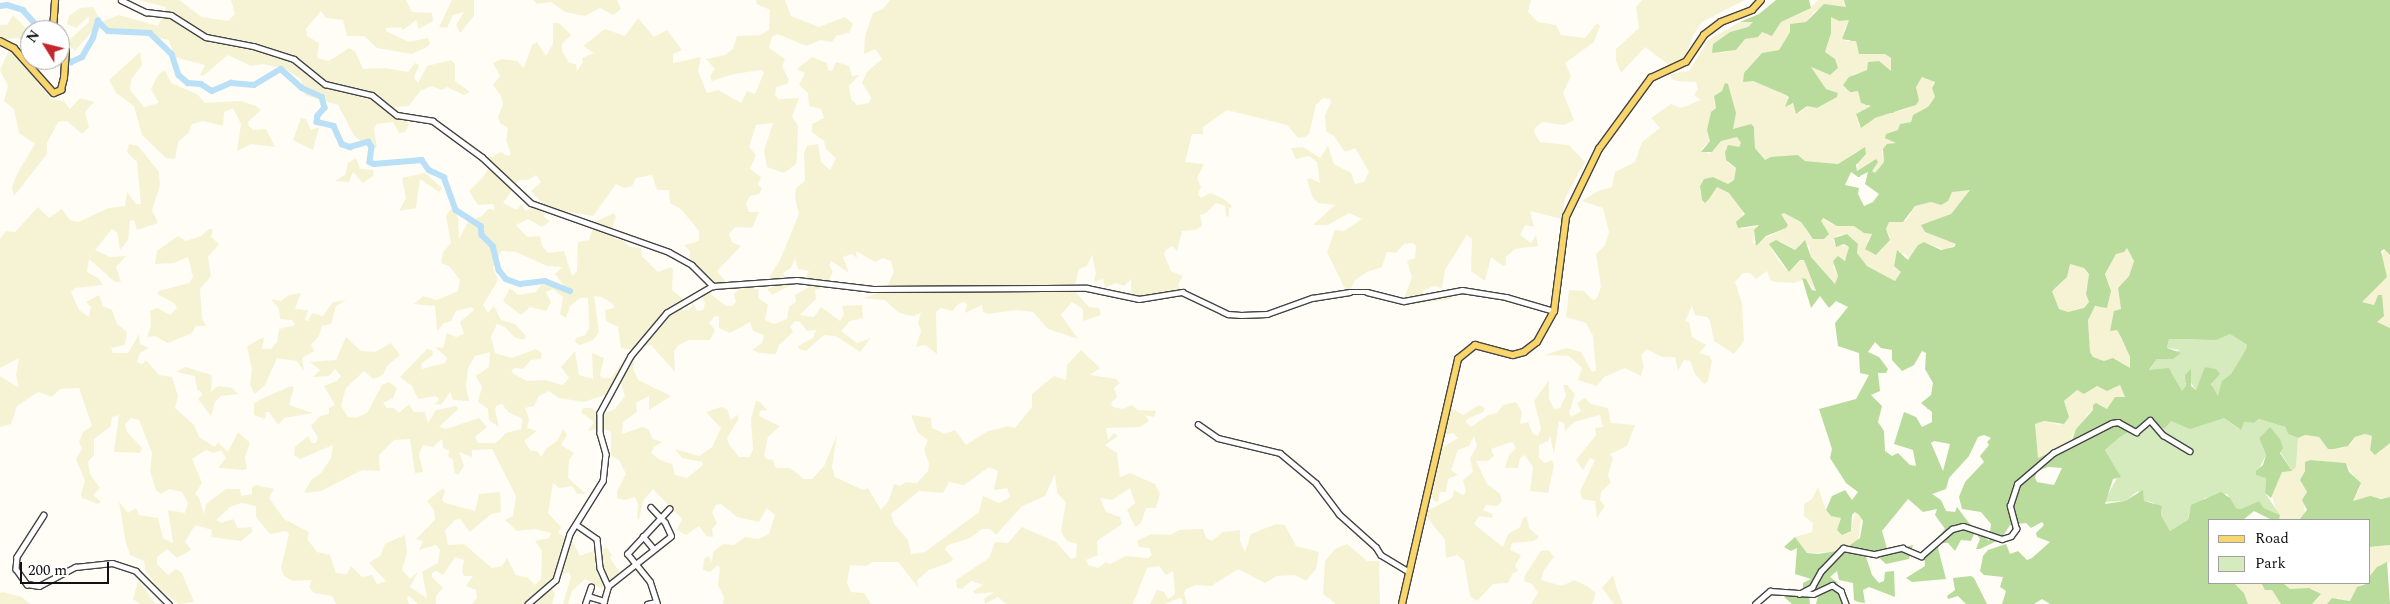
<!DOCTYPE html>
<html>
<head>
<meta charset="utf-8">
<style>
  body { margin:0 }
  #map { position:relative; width:2390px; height:604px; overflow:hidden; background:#fffdf5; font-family:Spectral,serif }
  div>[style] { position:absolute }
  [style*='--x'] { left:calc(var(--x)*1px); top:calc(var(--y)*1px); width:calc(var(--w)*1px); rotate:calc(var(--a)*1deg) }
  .farmland>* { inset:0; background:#f6f3d4 }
  .green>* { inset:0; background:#d5ebbd }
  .forest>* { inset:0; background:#b9dc9c }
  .river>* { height:5.5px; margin:-2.75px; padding:0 2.75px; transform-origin:2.75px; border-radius:2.75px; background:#b9e0f7 }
  .roads { filter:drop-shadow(1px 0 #444) drop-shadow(-1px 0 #444) drop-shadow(0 1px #444) drop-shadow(0 -1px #444) }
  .minor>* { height:4.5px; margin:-2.25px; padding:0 2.25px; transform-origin:2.25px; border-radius:2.25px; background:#fff }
  .major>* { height:5.5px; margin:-2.75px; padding:0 2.75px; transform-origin:2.75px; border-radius:2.75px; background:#f9d66b }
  span { translate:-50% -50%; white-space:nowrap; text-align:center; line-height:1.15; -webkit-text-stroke:5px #fff; paint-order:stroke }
  .legend { position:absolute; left:2208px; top:519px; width:162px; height:65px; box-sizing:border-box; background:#fff; border:1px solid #a0a0a0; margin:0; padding:6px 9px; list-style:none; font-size:15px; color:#111 }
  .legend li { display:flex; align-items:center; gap:10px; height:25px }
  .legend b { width:25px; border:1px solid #a0a0a0 }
  .north { position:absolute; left:20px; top:20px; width:50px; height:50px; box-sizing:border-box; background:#fff; border:1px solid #a0a0a0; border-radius:50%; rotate:306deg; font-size:14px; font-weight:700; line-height:20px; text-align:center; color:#111 }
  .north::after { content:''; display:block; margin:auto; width:18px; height:22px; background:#c4262e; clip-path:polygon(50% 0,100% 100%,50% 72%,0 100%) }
  .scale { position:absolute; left:20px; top:562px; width:89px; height:22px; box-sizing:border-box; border:2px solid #111; border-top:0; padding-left:6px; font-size:15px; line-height:18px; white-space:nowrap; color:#111; -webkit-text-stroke:4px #fff; paint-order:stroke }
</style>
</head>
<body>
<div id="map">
  <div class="farmland">
    <div style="clip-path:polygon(139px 0,179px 0,202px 17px,228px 21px,235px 14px,231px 0,406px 0,412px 12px,432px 13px,433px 21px,419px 29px,416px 20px,403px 30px,401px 27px,386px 28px,386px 31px,409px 42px,428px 38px,430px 44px,427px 47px,412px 54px,377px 48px,364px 36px,347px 36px,343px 20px,326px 18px,321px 11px,306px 29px,307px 36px,319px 43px,317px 58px,329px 61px,349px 48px,355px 51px,363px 69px,385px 68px,408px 72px,415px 63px,419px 65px,414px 78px,418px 83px,427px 66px,451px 60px,455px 64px,455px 81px,470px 92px,464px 95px,447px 87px,442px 90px,431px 86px,420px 91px,409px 106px,395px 107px,409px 124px,405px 132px,399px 133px,393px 122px,377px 124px,374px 129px,377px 148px,362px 142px,354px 135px,338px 105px,305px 95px,301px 79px,285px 69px,263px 64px,251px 66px,228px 55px,203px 76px,200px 75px,205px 65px,174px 57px,169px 40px,110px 28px,94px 29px,75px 51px,66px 43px,89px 22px,89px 16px,76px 28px,67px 24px,69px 16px,80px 8px,93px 7px,101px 22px,119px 15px,158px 26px,166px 7px)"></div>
    <div style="clip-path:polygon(452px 0,474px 0,474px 16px,460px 33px,456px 25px,464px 12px,453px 15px,447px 28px,439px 27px)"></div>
    <div style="clip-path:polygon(533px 0,617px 0,621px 9px,613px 15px,600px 8px,585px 16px,565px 12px,551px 2px,537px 4px)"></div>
    <div style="clip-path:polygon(evenodd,756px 0,785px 0,791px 16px,819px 27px,845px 17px,853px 24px,849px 33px,836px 36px,832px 42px,820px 40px,807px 46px,777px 34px,772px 37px,769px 48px,785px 59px,782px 66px,789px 80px,787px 84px,776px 87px,775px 95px,779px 99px,799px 98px,792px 117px,798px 126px,797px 158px,796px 164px,784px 173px,767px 167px,764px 151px,773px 123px,756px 125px,749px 147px,756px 155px,750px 169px,761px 177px,758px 185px,762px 188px,759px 194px,750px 196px,746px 204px,749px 212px,759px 212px,752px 228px,735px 227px,729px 234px,732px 242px,741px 246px,717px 271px,727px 283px,715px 283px,689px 260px,690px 251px,684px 245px,699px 241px,699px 231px,681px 209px,670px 203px,669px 190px,657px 190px,652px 175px,636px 178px,632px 186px,624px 188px,616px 184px,593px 216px,547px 208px,531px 191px,541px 182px,536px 175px,528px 180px,519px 180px,503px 203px,517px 210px,521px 205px,526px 211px,532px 208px,545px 213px,544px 217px,550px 221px,542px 227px,528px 219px,516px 225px,527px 237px,540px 236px,542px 246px,548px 253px,564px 251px,572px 276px,577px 271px,578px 242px,589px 240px,595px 222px,614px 213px,616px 217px,610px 233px,616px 239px,622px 240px,630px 247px,641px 248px,642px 256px,658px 272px,671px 267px,673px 270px,672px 290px,683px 299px,683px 310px,689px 310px,693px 303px,697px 311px,703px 310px,705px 303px,701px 296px,708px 292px,726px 306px,732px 306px,736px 302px,734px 294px,743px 286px,759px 290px,758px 298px,768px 305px,765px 320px,774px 324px,787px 319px,789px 307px,796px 302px,795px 295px,809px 287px,805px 279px,809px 271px,798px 269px,795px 258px,791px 268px,783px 273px,791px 285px,772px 295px,767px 289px,780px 284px,777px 279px,769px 277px,780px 260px,799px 214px,795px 198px,796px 188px,805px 181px,804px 153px,807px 146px,818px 144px,821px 162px,830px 170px,836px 158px,826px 149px,824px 141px,812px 132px,812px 124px,824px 118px,821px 109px,809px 106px,808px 93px,799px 85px,805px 73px,797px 69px,812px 57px,827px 63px,828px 70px,832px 71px,836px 62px,843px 64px,849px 66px,852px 76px,859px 75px,849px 86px,851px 99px,857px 105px,869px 103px,871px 97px,862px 83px,867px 72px,882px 59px,875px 49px,864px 54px,865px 36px,873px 13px,883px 9px,890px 0,1531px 0,1528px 12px,1538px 22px,1556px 25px,1561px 35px,1585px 38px,1597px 23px,1600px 26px,1594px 42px,1565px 63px,1571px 76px,1563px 93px,1574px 120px,1564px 125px,1542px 122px,1535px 128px,1534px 133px,1540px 142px,1569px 145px,1585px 162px,1565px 198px,1562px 219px,1530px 211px,1534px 227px,1525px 225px,1520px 235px,1531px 243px,1536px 235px,1538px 246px,1515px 249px,1506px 257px,1506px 265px,1503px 266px,1491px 257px,1485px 281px,1471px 271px,1472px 239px,1467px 235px,1445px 270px,1442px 288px,1434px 286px,1422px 291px,1426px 296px,1451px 296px,1451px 299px,1406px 305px,1405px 296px,1412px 277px,1407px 261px,1415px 258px,1416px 246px,1413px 243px,1404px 244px,1396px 253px,1387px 252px,1382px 267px,1367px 272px,1355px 280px,1350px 290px,1344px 287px,1327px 252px,1335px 230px,1344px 231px,1362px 219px,1349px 213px,1328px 225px,1313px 225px,1335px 205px,1318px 203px,1312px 196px,1307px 180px,1310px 178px,1320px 183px,1317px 162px,1309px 156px,1296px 159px,1291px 148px,1303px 147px,1320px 158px,1328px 146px,1334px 164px,1351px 173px,1355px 184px,1364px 182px,1369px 172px,1355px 148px,1345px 152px,1334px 136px,1326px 131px,1325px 115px,1331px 103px,1330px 99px,1323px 98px,1316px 105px,1309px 134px,1305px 137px,1298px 138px,1287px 125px,1227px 110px,1203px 127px,1203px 134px,1192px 134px,1185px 162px,1204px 164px,1197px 178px,1201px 187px,1198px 194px,1201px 198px,1210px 193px,1224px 199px,1233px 207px,1229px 208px,1229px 216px,1226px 217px,1225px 206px,1216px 203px,1206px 213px,1200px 215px,1202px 226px,1195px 230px,1182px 231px,1177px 251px,1172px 246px,1166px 250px,1164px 254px,1171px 271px,1183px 276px,1178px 285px,1182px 295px,1171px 292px,1139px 302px,1131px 295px,1131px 279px,1124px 286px,1116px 283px,1105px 288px,1103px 279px,1095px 282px,1094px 279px,1096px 273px,1092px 255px,1087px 266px,1079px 269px,1075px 284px,1077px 294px,1089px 307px,1099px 308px,1101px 315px,1083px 321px,1083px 309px,1072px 302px,1061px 315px,1078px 339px,1048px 329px,1033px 312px,1017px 310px,988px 314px,983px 312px,982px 305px,965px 313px,967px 304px,964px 302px,958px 304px,953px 311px,941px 308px,936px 312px,937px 354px,925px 345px,916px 347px,921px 331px,918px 322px,921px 313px,912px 316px,899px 313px,885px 300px,863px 298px,885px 291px,894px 272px,891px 261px,883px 258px,875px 262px,856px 251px,857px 258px,852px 254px,843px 257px,849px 273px,831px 261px,829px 265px,833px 272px,825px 287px,815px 290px,816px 299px,800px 315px,814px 317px,821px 307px,840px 321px,844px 314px,842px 306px,862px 305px,863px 318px,850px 321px,841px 331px,857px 343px,871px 338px,860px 352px,836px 336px,824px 335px,806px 351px,799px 349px,798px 346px,813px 338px,816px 330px,807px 331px,800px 322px,795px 321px,790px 327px,793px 332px,779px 345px,776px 354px,760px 353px,752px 350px,762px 343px,764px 335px,753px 331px,750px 322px,730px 333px,719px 328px,719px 317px,715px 316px,709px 323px,715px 330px,710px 340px,689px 340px,679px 345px,674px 351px,675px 372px,651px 345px,642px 346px,636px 352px,633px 368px,638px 380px,671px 396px,649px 410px,649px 396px,636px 403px,637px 412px,623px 422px,622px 434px,642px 427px,648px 429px,653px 439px,662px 442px,654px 447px,651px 453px,660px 460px,672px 464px,675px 475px,687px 478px,703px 465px,702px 462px,682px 458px,675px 449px,699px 456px,712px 447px,721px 428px,706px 412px,721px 407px,727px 409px,731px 420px,737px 415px,739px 418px,727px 438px,729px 444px,739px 457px,750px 457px,753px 449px,751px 419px,756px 401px,760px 402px,767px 410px,760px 411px,759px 416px,780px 426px,768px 437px,764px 456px,767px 459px,773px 460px,776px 468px,790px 468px,804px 479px,812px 479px,824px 466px,837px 435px,832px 467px,835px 477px,863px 490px,868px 488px,881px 510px,889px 500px,894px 484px,900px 486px,906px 482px,917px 483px,928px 471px,929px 464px,924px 449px,928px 440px,918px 433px,911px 415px,931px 418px,932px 428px,945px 434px,955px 430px,966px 445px,986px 432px,1008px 426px,1015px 428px,1032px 407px,1032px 394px,1054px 376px,1066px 380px,1067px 365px,1081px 350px,1100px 368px,1090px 375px,1116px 379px,1120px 383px,1114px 388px,1117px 397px,1111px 403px,1113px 407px,1123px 409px,1132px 405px,1138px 410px,1156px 411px,1154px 417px,1145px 415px,1149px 421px,1140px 427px,1106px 428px,1108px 440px,1114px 433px,1118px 436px,1105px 445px,1117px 453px,1120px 477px,1130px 473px,1155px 484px,1160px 494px,1156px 508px,1146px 508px,1141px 523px,1135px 527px,1127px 510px,1135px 503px,1130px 488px,1112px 500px,1100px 498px,1106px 512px,1120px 517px,1122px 524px,1097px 541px,1098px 555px,1086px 560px,1088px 565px,1098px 568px,1106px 562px,1110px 564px,1126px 556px,1148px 558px,1152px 555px,1149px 548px,1139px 547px,1137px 541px,1151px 534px,1170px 535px,1179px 530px,1203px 529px,1206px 538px,1212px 541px,1223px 532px,1240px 530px,1240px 541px,1245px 552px,1251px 534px,1276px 524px,1285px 525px,1296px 546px,1319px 552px,1316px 569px,1306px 581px,1295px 575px,1277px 576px,1265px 583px,1238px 569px,1211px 586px,1196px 585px,1186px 589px,1184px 593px,1187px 604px,1182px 604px,1183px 599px,1179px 598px,1165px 604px,1150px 604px,1157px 590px,1164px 592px,1168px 599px,1175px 594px,1173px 571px,1166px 575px,1159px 566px,1147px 568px,1133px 604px,1006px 604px,998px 597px,985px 604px,984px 599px,994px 592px,975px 594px,973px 591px,983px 585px,971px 581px,962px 589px,957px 588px,956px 580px,989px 558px,995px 542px,1008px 543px,1022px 527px,1056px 542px,1071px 559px,1076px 557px,1077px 544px,1067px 541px,1061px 532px,1066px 502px,1057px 493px,1055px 474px,1045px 496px,1022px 506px,996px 535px,990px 529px,982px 529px,970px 538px,948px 545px,945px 549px,953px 559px,951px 562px,929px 570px,917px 580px,918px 587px,898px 562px,873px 562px,866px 566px,850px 565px,847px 583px,851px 592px,864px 593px,871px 604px,723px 604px,724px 597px,718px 585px,720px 568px,718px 565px,710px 572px,703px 570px,704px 559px,708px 556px,712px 562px,713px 552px,723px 544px,734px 545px,745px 537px,758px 539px,769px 534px,775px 515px,767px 508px,759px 522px,737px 517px,721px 504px,716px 505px,712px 513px,717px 523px,712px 529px,713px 537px,706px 536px,699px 526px,686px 535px,677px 530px,682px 519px,653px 489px,643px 501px,639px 520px,637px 518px,638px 504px,635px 497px,624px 500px,617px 498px,617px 491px,626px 474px,619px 460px,611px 456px,611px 432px,602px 428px,588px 431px,594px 422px,581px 412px,583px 408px,592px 408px,601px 415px,615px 409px,625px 396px,619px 377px,611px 393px,584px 402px,559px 398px,549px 391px,539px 396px,534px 406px,525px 408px,529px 419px,527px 428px,537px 431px,524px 441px,531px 451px,537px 451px,541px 457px,547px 448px,557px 441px,563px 429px,567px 435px,561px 445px,574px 453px,569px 460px,568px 478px,586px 494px,577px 494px,572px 486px,559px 488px,553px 483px,548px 513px,561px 527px,558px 533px,573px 542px,580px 556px,593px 551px,599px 554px,606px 547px,612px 555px,610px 558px,619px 572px,616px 579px,601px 588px,585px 579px,572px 591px,568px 604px,563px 604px,571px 577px,569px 572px,547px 581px,555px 594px,552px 604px,472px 604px,477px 598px,476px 590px,466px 586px,473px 576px,464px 576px,462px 571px,464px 560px,455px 557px,443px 575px,436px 571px,432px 573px,432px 577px,443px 588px,436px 596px,436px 604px,418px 604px,409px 596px,407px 598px,409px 604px,336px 604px,332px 596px,314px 593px,309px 587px,312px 580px,293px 581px,284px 576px,281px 568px,289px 534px,286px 531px,270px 534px,256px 517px,256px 506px,242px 503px,230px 507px,216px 520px,221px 523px,233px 519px,238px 528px,252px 527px,252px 532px,241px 541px,211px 537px,212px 530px,195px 525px,185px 542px,191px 549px,189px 551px,177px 558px,167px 549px,157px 557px,157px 564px,168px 575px,176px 569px,182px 573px,194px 602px,179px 604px,157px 587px,145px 570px,144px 561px,130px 555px,126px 543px,119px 502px,128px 513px,136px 508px,139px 515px,158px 518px,163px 538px,173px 543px,168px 510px,185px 513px,188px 503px,182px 492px,169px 489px,161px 494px,156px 490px,150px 471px,152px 453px,139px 420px,131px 418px,125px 424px,127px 432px,142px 448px,140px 453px,114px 452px,119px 415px,112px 417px,111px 426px,94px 439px,94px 455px,88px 462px,90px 474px,100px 488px,93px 495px,101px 502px,98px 504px,82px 498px,81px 494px,85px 481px,76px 459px,82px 449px,79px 442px,83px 432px,92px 426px,79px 388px,60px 389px,52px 397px,38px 392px,17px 406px,11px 424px,0 427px,0 376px,19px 388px,16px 375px,19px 358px,0 368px,0 239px,6px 231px,15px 232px,38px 207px,49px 218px,62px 209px,70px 220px,78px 222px,109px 208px,125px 206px,127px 192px,136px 204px,141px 204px,137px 162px,127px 152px,129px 144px,138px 146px,159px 172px,160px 185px,152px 210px,158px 223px,137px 230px,134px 220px,130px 221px,128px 240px,120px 250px,117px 232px,112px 229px,95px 250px,110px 257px,126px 256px,116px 267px,121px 282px,115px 282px,89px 259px,87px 272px,98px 278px,103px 285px,75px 288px,71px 292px,79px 310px,89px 317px,91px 307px,86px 302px,99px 295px,103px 306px,112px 310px,117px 324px,127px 332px,125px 345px,111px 348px,113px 353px,128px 353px,139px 334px,140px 344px,149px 348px,140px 353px,137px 362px,142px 364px,146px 360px,159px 375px,172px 377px,178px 396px,175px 408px,194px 425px,199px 437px,215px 447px,218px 442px,228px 452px,238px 432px,250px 443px,245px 457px,247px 469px,243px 470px,218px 468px,226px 458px,221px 450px,214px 453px,206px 450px,192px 459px,202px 483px,195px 494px,199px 498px,204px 514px,206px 504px,226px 489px,240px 489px,241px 496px,252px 494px,252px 487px,256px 485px,274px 489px,269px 498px,284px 519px,309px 532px,307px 539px,317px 552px,330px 555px,336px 573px,347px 574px,351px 566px,362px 577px,372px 575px,377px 584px,386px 581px,369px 563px,380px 556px,385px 544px,405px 535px,407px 552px,402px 570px,410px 579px,418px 572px,410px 587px,427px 598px,422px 572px,438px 563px,440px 550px,436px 545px,419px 550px,423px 541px,416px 539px,435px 520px,434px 510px,427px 501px,443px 488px,445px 492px,442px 500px,445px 503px,475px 511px,479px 494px,500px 492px,501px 512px,491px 514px,470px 532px,460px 519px,455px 520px,445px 530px,448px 545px,464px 544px,492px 568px,502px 566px,507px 558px,516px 575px,528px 578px,535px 585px,541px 579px,542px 551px,535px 541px,549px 538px,551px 533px,534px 529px,517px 531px,505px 520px,513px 516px,516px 496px,492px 449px,472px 450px,472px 457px,459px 452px,464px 466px,458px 475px,454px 472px,453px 460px,448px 456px,449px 451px,443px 448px,442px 439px,433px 447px,423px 445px,419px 454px,423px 472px,415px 473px,410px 439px,394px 440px,379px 455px,380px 471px,362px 470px,321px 491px,304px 493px,311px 480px,321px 473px,331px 458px,333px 445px,300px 459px,294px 455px,295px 447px,308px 436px,312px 443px,316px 443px,318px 438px,311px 426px,320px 416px,329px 414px,329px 408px,335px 405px,324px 386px,337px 381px,341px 376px,335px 369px,329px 376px,313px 377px,320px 370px,310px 362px,336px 360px,346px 337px,361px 351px,375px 352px,391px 343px,400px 355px,387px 366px,383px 375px,373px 379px,364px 371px,346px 388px,341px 406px,348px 417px,356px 418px,367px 413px,382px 385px,389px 382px,397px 388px,393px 398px,383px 403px,387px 408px,394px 408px,399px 413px,409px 404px,414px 412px,425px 412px,428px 423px,436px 410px,456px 406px,458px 409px,439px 427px,446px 429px,479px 418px,487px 427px,475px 437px,478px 443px,496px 443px,506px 433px,521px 429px,523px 419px,508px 412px,502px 404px,496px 406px,495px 410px,499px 427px,489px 420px,488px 409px,478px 402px,482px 387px,476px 376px,489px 367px,490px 352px,475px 356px,468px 368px,466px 387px,469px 401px,453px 400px,450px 392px,441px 405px,435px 404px,439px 399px,436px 396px,418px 399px,412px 386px,400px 377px,427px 349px,432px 350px,433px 355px,421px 364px,422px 369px,445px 363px,447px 358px,435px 347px,443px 348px,447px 333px,456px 337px,464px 334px,460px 322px,474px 310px,472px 307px,456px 311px,451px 321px,444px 323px,437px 331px,435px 306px,414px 304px,423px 296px,437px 300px,458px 291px,460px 280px,449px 266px,441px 263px,443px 252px,451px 243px,446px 216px,451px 209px,454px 208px,458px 218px,459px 239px,468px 222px,482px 216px,488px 209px,495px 210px,493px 204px,478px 205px,469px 191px,483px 177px,490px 166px,488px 159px,501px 152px,508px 156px,511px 154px,506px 140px,508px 128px,500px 123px,498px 117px,503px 104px,501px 96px,493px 85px,500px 76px,493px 63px,502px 59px,517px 61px,524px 68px,532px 45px,537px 42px,546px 56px,553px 44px,553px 23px,559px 23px,571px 35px,562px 44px,562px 51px,569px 63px,576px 64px,577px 71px,583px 62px,582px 58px,594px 53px,583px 46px,605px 29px,625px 36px,638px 18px,654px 37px,667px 30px,682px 50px,673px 54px,673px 63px,701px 57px,698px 71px,707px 93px,718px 90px,741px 103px,747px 91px,755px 94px,764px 72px,761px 70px,734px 74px,712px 81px,710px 76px,715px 69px,706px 59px,725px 55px,733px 49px,737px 36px,760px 35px,769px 30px,770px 10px,757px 4px,756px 0,501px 251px,516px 252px,547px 266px,562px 267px,555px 274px,564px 286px,542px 284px,536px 292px,518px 295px,510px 288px,503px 301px,521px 315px,530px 307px,546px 311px,551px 302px,546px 292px,553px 289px,563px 297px,560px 314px,566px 318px,570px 306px,580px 298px,588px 298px,589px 328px,585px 335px,576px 338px,575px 342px,580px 345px,593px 340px,599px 332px,594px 296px,602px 297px,613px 304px,614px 308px,605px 310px,606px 321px,618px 327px,621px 348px,631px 350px,611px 378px,603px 378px,600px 375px,604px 358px,592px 353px,593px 379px,579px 375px,575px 351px,561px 367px,569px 378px,563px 385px,545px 380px,527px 381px,514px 374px,511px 371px,515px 368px,523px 369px,531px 360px,541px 359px,542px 353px,536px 349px,512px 358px,495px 353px,491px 337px,497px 324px,505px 327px,514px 337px,524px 340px,526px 336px,515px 324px,501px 320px,494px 306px,488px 313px,483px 305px,498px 280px,493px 268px,501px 251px,756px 0,989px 467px,998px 471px,994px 490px,1007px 488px,1010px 496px,1007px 499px,999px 503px,983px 496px,979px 512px,925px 552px,911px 554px,908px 540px,894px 524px,891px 514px,919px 491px,943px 493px,949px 482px,964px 485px,989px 467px)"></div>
    <div style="clip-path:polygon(1642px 0,1745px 0,1702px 22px,1693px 35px,1686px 55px,1678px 63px,1669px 65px,1645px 47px,1621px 73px,1616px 61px,1616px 49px,1639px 28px,1636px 7px)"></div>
    <div style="clip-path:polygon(1819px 0,1844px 0,1846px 7px,1833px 6px,1815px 11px,1806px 22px,1791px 24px,1790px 32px,1779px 50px,1762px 53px,1743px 77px,1786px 95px,1790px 104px,1796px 105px,1795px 112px,1800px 113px,1807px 106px,1817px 108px,1837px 97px,1838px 93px,1826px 89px,1810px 67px,1830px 75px,1838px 68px,1825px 52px,1831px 17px,1839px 21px,1849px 20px,1844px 30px,1845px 41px,1856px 41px,1859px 54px,1885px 54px,1891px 58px,1891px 72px,1874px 61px,1865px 71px,1854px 74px,1845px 82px,1858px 91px,1863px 104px,1871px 106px,1856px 114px,1859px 126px,1875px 118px,1909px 108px,1919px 100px,1916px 87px,1922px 77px,1934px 79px,1932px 88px,1935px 97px,1926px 110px,1913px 115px,1911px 122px,1900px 124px,1901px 127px,1889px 139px,1896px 143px,1882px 151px,1884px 162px,1875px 173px,1872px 171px,1876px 159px,1857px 171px,1858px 161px,1864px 156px,1859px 150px,1838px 164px,1805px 161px,1798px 155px,1766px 161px,1755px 148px,1755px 130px,1747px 127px,1733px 129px,1734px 109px,1729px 94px,1722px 91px,1714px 96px,1716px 108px,1710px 115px,1710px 141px,1701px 149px,1709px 154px,1721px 141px,1737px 137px,1741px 143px,1739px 147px,1726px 147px,1725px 152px,1728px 163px,1736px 168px,1734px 180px,1728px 184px,1713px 177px,1704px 179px,1700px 186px,1701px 197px,1717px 186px,1729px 193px,1743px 208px,1741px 229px,1760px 226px,1754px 231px,1753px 244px,1786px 228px,1788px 225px,1780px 213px,1784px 213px,1801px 222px,1809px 235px,1818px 239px,1827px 237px,1820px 221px,1822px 218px,1831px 224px,1854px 226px,1864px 233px,1872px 234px,1867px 242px,1881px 251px,1890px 237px,1886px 229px,1889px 222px,1906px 221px,1915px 206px,1931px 202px,1941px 205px,1952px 192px,1969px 188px,1968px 194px,1951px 214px,1933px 221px,1925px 232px,1956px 244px,1945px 250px,1924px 242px,1918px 245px,1910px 259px,1904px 253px,1895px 258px,1894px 266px,1901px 272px,1895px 281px,1867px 266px,1857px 253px,1855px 241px,1847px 234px,1838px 235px,1834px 238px,1834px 244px,1849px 247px,1847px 258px,1843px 261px,1841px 258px,1833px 266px,1838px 276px,1835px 284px,1811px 257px,1809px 246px,1802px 242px,1795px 250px,1780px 241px,1771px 247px,1778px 260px,1789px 272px,1800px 261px,1804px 260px,1816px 292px,1806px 279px,1794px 283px,1776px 282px,1771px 281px,1767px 271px,1756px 279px,1750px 273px,1743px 273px,1735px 282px,1742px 303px,1744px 341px,1734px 354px,1714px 341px,1710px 321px,1707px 317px,1695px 315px,1692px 306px,1685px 321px,1689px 322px,1692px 337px,1706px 345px,1699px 353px,1709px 356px,1712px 361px,1708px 381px,1704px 384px,1695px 374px,1690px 361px,1684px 360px,1678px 371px,1675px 357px,1662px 357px,1647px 349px,1641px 355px,1644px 366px,1641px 376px,1625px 368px,1604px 377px,1597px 386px,1578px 380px,1582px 368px,1569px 356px,1544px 355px,1567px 348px,1581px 352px,1592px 372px,1596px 370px,1593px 336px,1586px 323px,1566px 317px,1569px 290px,1584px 291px,1591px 299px,1595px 300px,1598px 296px,1601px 286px,1596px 254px,1605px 245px,1609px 232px,1603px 208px,1582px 201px,1598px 191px,1612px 187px,1615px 172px,1635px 162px,1642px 142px,1660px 128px,1651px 118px,1671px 104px,1681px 108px,1701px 100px,1694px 95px,1698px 89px,1696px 82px,1677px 81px,1672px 79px,1671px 74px,1689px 71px,1708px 40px,1740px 22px,1753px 22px,1748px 27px,1730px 32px,1713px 44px,1721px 53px,1731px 51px,1745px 39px,1762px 32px,1774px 33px,1781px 22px,1807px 10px)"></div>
    <div style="clip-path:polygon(13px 15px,30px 32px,30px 46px,18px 38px,0 40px,0 25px,7px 25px)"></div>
    <div style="clip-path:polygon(10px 48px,51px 99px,64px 101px,70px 109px,80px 98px,94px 102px,85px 112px,89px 127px,82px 134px,67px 121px,58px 122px,47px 143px,47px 154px,14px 196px,12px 187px,17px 174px,35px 144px,19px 133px,14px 109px,4px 101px,8px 86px,0 70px)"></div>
    <div style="clip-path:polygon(140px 52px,142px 65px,131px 80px,130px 90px,144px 107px,159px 103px,151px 89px,158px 75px,165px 70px,171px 83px,197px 94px,205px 103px,241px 101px,256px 106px,261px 110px,248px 122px,249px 126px,253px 130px,266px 129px,275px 147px,251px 144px,237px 151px,241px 124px,233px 108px,224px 112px,223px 126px,203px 121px,192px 124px,189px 132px,178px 142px,175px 159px,166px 158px,142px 135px,134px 106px,116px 93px,109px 80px)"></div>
    <div style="clip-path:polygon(301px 118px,306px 119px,311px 130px,319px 127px,313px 150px,293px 140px)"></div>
    <div style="clip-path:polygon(356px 158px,360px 169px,374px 170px,373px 176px,363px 183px,353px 172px,349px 182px,335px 181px,345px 175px,348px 163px)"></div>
    <div style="clip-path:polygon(425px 173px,442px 188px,439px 192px,420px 179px,416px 208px,399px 211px,406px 198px,402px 178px)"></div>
    <div style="clip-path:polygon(209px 229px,213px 229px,211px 237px,219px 244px,208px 257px,211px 276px,200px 289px,202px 318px,206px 326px,196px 326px,192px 333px,168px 343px,155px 336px,147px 337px,151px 326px,150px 311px,157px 308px,170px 315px,177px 308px,174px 303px,157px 294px,159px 291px,189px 283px,193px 277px,188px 257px,174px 263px,155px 264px,157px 251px,178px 236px,186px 241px,201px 236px)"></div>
    <div style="clip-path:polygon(2127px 248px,2134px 261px,2129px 276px,2118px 288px,2121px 309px,2110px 330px,2117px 330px,2121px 337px,2130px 357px,2130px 368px,2123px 367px,2116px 359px,2104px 361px,2093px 358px,2090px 352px,2088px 320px,2092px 308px,2108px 304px,2110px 286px,2105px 274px,2116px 254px)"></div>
    <div style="clip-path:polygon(2384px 249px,2390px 255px,2390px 328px,2377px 322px,2384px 313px,2378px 295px,2374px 305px,2362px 302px,2387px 276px,2381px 260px)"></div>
    <div style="clip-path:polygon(2070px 264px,2084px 268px,2089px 274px,2086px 290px,2089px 302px,2084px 308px,2068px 312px,2059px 309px,2052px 291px,2064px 279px)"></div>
    <div style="clip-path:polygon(301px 293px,295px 309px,308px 310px,305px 320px,308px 321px,312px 313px,323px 316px,333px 302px,346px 300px,336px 306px,331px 324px,322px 326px,319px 336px,311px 345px,314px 351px,302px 358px,304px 371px,297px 361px,277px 358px,265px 385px,255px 394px,250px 385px,252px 370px,247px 346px,264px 337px,262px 349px,271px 349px,277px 342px,279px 329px,295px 325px,292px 320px,280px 319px,279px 309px,271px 299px,281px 301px,289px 295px)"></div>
    <div style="clip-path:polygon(185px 367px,212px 375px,211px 392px,218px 386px,232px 388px,238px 394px,221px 396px,215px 402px,211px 416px,198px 399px,203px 394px,197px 389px,195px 376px,176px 372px)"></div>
    <div style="clip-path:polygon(1549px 380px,1549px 399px,1554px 409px,1560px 408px,1566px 395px,1563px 385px,1567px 385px,1575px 394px,1569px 413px,1571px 417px,1581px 411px,1577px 403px,1585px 398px,1591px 404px,1608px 408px,1611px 423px,1635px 425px,1634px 428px,1627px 446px,1610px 454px,1613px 458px,1608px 476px,1611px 482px,1601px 492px,1600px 500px,1605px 506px,1597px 518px,1595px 501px,1582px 499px,1580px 491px,1595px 460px,1590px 458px,1583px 470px,1576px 460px,1596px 435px,1595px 428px,1603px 427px,1600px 415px,1574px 422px,1565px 431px,1564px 423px,1559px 421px,1554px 454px,1550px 436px,1548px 441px,1539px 445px,1539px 458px,1545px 463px,1552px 460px,1554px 466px,1548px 493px,1530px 491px,1533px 467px,1525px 455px,1520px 458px,1518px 468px,1505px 468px,1509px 455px,1516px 448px,1512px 442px,1491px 449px,1494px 456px,1488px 461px,1476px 461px,1487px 484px,1500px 494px,1502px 501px,1497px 506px,1486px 505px,1483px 510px,1493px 514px,1492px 518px,1479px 516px,1474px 524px,1503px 547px,1508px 534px,1520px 527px,1523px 518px,1527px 516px,1529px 528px,1539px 537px,1534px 541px,1512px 543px,1510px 550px,1521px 555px,1515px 566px,1518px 571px,1512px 574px,1508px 583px,1493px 584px,1477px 601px,1470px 596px,1464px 561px,1457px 555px,1446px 558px,1445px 540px,1426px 516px,1427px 511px,1452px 498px,1454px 490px,1463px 495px,1466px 492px,1463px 480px,1473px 472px,1470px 458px,1477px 446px,1474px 436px,1469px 446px,1458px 450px,1451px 470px,1458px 475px,1448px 479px,1446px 492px,1440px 492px,1438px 502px,1434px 501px,1429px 491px,1440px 449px,1458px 438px,1453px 433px,1444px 435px,1450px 407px,1463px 415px,1479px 405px,1485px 408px,1483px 412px,1467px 419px,1466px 422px,1471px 427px,1488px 415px,1497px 413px,1503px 405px,1516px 402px,1522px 412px,1520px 424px,1528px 422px,1533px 434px,1538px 436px,1541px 428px,1534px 401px)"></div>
    <div style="clip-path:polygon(2120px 384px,2125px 397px,2115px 397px,2111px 407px,2107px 409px,2100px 405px,2088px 414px,2072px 436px,2071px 443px,2038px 458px,2034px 424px,2044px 421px,2060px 425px,2066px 408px,2064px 401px,2077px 390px,2085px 394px,2095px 386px,2112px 389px)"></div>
    <div style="clip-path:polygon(291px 386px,294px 387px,289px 405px,313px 413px,284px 418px,278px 425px,269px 412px,266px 412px,265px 419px,254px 415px,254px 404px,259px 400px)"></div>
    <div style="clip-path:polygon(2365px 434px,2372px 436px,2370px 450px,2379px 453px,2384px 445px,2390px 443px,2390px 497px,2353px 501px,2360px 487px,2346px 463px,2310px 460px,2305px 462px,2305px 471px,2300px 480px,2307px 492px,2304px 505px,2305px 514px,2299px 520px,2279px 520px,2271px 493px,2282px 472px,2296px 467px,2298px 438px,2305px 435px,2319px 437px,2325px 445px,2334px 449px,2342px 448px,2351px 444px,2355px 437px)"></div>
    <div style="clip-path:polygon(1818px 487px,1826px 510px,1831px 516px,1841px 518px,1837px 530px,1851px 531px,1855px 512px,1861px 518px,1858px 542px,1836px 552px,1807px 553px,1795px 537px,1812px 532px,1813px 523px,1804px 516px,1804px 504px,1812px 499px)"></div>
    <div style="clip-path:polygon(1347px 544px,1367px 561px,1379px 561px,1380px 604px,1336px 604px,1323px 594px,1325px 561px,1335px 549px)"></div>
    <div style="clip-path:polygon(2390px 545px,2390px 563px,2380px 565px,2369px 577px,2369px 547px)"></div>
    <div style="clip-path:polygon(1549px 550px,1554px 557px,1544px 570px,1541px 580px,1562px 586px,1574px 580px,1587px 586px,1596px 593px,1592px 604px,1531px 604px,1538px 593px,1532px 584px,1524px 581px,1525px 575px,1541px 551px)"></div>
    <div style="clip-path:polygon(1613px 575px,1617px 590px,1623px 604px,1614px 604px,1602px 588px)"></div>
    <div style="clip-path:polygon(139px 578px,143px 587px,156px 604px,140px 604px,133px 599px)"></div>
    <div style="clip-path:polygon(2234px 583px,2261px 583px,2262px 587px,2272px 590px,2281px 604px,2248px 604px,2244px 593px)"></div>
    <div style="clip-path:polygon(2283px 583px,2362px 583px,2350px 601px,2338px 598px,2327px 604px,2312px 604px,2320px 597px,2312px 589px,2290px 589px)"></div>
    <div style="clip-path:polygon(3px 592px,22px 597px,30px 604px,0 604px,0 593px)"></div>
  </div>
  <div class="green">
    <div style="clip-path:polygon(2230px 334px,2247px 345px,2246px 349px,2218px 396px,2212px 388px,2212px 381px,2215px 380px,2211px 370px,2206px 367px,2196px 390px,2191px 383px,2185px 383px,2187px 386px,2182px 392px,2171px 371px,2149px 371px,2157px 359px,2180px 350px,2167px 348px,2169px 339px,2198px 340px)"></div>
    <div style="clip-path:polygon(2224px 418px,2239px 429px,2244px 422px,2254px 423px,2259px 419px,2285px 427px,2288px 434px,2298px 438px,2296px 467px,2292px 471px,2267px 430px,2259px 438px,2266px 455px,2260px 467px,2266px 478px,2265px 493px,2280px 515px,2264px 508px,2259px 501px,2241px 509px,2236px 508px,2227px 494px,2205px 498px,2189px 512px,2188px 520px,2184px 524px,2170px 531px,2161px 515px,2162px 510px,2152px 502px,2143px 501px,2138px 491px,2125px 501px,2104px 502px,2119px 474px,2105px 450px,2120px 437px,2152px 420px,2160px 427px,2171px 421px,2182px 424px)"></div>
  </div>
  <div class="forest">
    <div style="clip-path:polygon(1776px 0,1809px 0,1811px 8px,1781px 22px,1772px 36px,1762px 32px,1758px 37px,1745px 39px,1736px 50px,1712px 53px,1713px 44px,1730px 32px,1748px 27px,1753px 22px,1740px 22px,1759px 14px)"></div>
    <div style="clip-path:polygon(evenodd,1844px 0,2390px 0,2390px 255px,2384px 249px,2381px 251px,2387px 277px,2362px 302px,2374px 305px,2378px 295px,2382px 295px,2384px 316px,2377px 322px,2390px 328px,2390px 443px,2375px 455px,2370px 450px,2372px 436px,2365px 434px,2355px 437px,2348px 446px,2334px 449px,2328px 449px,2319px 437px,2305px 435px,2298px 438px,2288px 434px,2285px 427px,2259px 419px,2254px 423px,2244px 422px,2241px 430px,2224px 418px,2190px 429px,2171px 421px,2165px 428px,2160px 427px,2151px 420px,2120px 437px,2105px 450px,2121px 477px,2113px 479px,2105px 504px,2125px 501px,2143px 490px,2144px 501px,2162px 506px,2161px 515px,2170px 531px,2188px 520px,2191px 505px,2221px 492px,2230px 498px,2236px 508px,2241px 509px,2259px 501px,2264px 508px,2280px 515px,2279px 520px,2272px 520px,2254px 511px,2243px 520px,2209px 520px,2209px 583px,2234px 583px,2244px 593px,2248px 604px,2050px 604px,2042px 599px,2034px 604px,2002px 604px,2006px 591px,2000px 587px,2003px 577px,1984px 575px,1980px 571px,1983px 556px,1988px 550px,2006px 544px,2010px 554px,2018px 551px,2027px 560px,2032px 558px,2050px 542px,2037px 537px,2036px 533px,2044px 525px,2042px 522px,2031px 528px,2026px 523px,2010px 525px,2001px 539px,1980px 549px,1976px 549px,1980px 539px,1975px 532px,1971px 541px,1961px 540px,1955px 551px,1948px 543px,1940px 543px,1938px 548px,1946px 579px,1912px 582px,1906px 578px,1925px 566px,1924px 553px,1945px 529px,1935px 515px,1937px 509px,1923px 512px,1908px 499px,1882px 531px,1888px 552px,1913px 545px,1909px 559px,1886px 564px,1876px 555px,1868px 554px,1866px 557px,1872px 575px,1879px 583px,1884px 581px,1885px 572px,1894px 571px,1895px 597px,1869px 587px,1863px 590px,1865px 603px,1858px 602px,1854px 600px,1853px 583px,1839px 580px,1837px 571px,1830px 577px,1837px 582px,1844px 604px,1816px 604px,1819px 592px,1809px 596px,1810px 604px,1792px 604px,1784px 597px,1789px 588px,1797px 592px,1803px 591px,1803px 583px,1811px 579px,1795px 574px,1797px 548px,1791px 551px,1784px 547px,1795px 537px,1807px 553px,1818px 554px,1843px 550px,1860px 538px,1863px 521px,1859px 515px,1855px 512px,1852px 515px,1851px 531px,1842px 535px,1837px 530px,1841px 518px,1831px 516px,1826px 510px,1832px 496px,1845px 490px,1852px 500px,1858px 492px,1846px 483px,1830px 458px,1832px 449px,1819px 409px,1856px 399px,1869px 375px,1860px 373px,1859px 353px,1838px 346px,1835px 323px,1848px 307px,1836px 301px,1829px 308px,1820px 296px,1811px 308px,1802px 278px,1806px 279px,1812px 290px,1816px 291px,1804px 260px,1800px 260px,1789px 272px,1769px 244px,1776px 240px,1795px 250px,1805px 240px,1811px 257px,1835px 284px,1838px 276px,1833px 261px,1838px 256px,1845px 261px,1849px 247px,1844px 244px,1836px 247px,1834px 238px,1847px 234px,1858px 244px,1857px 253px,1867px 266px,1895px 281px,1901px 272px,1894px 266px,1897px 250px,1908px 260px,1918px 245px,1924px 242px,1941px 250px,1954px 247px,1956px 244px,1925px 232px,1921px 225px,1951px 214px,1970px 190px,1952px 192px,1948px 201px,1941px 205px,1931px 202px,1915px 206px,1903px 222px,1889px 222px,1886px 229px,1890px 240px,1876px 255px,1865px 249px,1872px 234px,1864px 233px,1854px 226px,1837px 226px,1823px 218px,1821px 221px,1829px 234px,1824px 239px,1813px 239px,1801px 222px,1784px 213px,1781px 214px,1788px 225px,1786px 228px,1766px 236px,1756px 246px,1754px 230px,1759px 225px,1738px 228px,1736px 222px,1745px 214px,1729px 193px,1717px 187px,1709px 199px,1705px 203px,1702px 200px,1700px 186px,1704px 179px,1713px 177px,1728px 184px,1734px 180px,1736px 168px,1726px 160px,1725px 152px,1728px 145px,1739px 147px,1741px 143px,1737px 137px,1721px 141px,1712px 152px,1701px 152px,1710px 141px,1707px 130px,1711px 112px,1716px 108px,1714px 96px,1722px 91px,1725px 83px,1728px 84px,1736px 113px,1733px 129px,1751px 124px,1754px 127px,1755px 148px,1765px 160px,1771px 157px,1798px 155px,1805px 161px,1838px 164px,1865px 147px,1866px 154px,1856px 165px,1857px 171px,1876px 159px,1878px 162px,1872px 171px,1875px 173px,1884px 162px,1883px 149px,1887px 144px,1896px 143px,1885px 138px,1886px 134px,1898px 130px,1900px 124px,1911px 122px,1913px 115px,1928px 107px,1935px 97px,1932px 88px,1935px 82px,1922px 77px,1916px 87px,1919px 100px,1916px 105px,1875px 118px,1861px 128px,1856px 114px,1871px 106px,1861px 103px,1858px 91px,1850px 92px,1843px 85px,1849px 77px,1867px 70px,1868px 62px,1879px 61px,1891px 71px,1891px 58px,1885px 54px,1859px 54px,1856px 41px,1842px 39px,1849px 20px,1839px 21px,1831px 17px,1831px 33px,1825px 52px,1835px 59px,1838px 68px,1830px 75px,1811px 67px,1826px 89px,1838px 93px,1837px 97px,1817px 108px,1807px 106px,1796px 114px,1793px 103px,1785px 107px,1789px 97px,1786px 95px,1753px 81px,1743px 82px,1744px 73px,1762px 53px,1779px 50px,1790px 32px,1790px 24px,1806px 22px,1824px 4px,1846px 7px,1844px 0,1851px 172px,1858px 177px,1868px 172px,1865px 184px,1879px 194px,1873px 202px,1864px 206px,1858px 194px,1859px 188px,1845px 185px,1851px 172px,1844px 0,2127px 248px,2134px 261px,2129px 276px,2118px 288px,2121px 309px,2114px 311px,2110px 331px,2117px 330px,2121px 337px,2130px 357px,2130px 368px,2113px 358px,2104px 361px,2093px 357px,2090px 352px,2088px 320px,2095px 306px,2107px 308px,2111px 291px,2105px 274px,2116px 254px,2124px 252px,2127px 248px,1844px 0,2070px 264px,2084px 268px,2089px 274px,2086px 294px,2089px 302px,2084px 308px,2068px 312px,2059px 309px,2052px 291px,2067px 277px,2070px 264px,1844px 0,2230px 334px,2247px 345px,2246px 349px,2231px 374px,2222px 381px,2218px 396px,2211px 384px,2220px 374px,2216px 369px,2205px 367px,2196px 390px,2191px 386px,2191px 369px,2185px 375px,2186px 386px,2182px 391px,2169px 368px,2149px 370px,2157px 359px,2173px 359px,2181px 353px,2167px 348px,2169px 339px,2216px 340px,2230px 334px,1844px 0,1875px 342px,1881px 348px,1892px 350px,1892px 360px,1902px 371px,1914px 365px,1922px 351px,1926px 353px,1925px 369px,1933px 383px,1931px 395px,1921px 403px,1932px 412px,1932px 422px,1922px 427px,1916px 417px,1904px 412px,1894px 444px,1913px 450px,1916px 466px,1910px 465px,1898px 453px,1892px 456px,1885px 451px,1884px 431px,1878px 422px,1882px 406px,1871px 395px,1880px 391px,1878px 373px,1886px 373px,1888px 369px,1879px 357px,1868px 352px,1875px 342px,1844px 0,2120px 385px,2125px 397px,2115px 397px,2107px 409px,2096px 403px,2093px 405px,2093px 410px,2076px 429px,2071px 443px,2038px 458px,2035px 424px,2044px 421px,2064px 424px,2069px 417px,2064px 401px,2077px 390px,2084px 394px,2097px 386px,2107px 391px,2120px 385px,1844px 0,1984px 435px,1991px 438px,1987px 442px,1989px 445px,1980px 456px,1984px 462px,1965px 482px,1959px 497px,1962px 509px,1981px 512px,1991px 524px,1989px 541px,1969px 523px,1957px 507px,1955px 512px,1946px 511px,1941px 500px,1932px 494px,1946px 489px,1949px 478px,1969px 456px,1978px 437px,1984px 435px,1844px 0,1934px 441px,1950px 444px,1943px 471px,1931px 443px,1934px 441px,1844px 0,2048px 467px,2062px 468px,2054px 485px,2037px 482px,2035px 478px,2037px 471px,2048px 467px)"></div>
    <div style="clip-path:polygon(2270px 427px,2280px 439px,2283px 448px,2280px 453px,2292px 471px,2282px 472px,2271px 498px,2265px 493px,2266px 478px,2256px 475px,2256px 471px,2263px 465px,2266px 455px,2259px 438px)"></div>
    <div style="clip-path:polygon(2310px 460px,2346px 463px,2349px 472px,2361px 483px,2353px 501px,2370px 496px,2381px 499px,2390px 497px,2390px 545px,2369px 547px,2369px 520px,2299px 520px,2307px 510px,2302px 500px,2307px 492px,2300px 480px,2305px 471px,2305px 462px)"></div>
    <div style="clip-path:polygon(2387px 562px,2390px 604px,2327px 604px,2332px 598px,2350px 601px,2357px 587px,2369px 583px,2369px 577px,2377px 567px)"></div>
    <div style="clip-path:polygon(1971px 576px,1974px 578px,1987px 604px,1966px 604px,1958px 596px,1948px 599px,1947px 596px,1955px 590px,1953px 578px)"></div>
    <div style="clip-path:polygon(2261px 583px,2283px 583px,2290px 589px,2309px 588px,2321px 594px,2312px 604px,2281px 604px,2272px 590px,2265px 590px)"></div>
  </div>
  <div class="river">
    <div style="--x:0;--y:6;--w:7;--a:-8"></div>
    <div style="--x:7;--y:5;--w:17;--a:17"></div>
    <div style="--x:23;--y:10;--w:27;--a:48"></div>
    <div style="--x:60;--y:54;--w:14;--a:36"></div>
    <div style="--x:71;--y:62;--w:12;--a:-24"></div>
    <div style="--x:82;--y:57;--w:22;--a:-60"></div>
    <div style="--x:93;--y:38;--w:18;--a:-74"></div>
    <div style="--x:98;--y:21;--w:14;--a:45"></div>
    <div style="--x:108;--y:31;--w:42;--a:2.7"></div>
    <div style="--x:150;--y:33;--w:30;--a:44"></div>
    <div style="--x:172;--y:54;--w:22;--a:72"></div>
    <div style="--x:179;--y:75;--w:12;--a:42"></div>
    <div style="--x:188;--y:83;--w:13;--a:4"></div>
    <div style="--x:201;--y:84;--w:13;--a:32"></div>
    <div style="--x:212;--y:91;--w:21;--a:-23"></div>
    <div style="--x:231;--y:83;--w:23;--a:5"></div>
    <div style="--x:254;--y:85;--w:31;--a:-31"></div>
    <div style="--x:281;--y:69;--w:28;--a:42"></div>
    <div style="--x:302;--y:88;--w:22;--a:24"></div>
    <div style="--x:322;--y:97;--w:11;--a:75"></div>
    <div style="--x:325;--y:108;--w:11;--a:131"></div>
    <div style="--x:318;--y:116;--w:6;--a:99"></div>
    <div style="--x:317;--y:122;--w:17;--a:13"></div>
    <div style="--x:334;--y:126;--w:20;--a:66"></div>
    <div style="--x:342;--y:144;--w:9;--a:21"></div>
    <div style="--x:350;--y:147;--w:19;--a:-16"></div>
    <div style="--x:368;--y:142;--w:6;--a:51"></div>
    <div style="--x:372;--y:147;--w:15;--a:98"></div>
    <div style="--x:370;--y:162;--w:4;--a:27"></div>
    <div style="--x:374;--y:164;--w:48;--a:-4.8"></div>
    <div style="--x:422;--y:160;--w:12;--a:55"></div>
    <div style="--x:429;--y:170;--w:17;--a:25"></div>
    <div style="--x:444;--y:177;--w:35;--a:70"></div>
    <div style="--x:456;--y:210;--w:30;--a:33"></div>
    <div style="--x:481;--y:226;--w:9;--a:84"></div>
    <div style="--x:482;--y:235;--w:16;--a:45"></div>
    <div style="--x:493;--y:246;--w:25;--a:76"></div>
    <div style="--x:499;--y:270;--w:11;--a:52"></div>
    <div style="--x:506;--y:279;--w:15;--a:20"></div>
    <div style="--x:520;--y:284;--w:25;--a:-7"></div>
    <div style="--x:545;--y:281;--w:27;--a:22"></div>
  </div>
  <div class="roads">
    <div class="minor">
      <div style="--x:121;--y:0;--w:28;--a:26"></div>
      <div style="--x:146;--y:12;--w:25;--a:7"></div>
      <div style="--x:171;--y:15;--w:41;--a:32.2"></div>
      <div style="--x:206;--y:37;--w:48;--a:10.8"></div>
      <div style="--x:253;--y:46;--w:43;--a:17.6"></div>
      <div style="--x:294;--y:59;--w:40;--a:39"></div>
      <div style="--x:325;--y:84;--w:48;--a:13.2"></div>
      <div style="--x:372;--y:95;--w:32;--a:39"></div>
      <div style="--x:397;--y:115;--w:36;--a:9"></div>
      <div style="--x:433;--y:121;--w:61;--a:36.3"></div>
      <div style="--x:482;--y:157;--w:67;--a:43.2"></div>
      <div style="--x:531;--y:203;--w:146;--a:19.5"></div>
      <div style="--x:669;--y:252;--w:26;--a:29"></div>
      <div style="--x:692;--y:265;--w:30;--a:45"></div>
      <div style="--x:713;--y:286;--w:53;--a:149.6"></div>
      <div style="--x:667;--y:313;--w:56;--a:129.9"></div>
      <div style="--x:631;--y:356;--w:65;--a:118.5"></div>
      <div style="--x:600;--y:413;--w:20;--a:90"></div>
      <div style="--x:600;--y:433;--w:22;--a:74"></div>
      <div style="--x:606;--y:454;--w:27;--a:96"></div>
      <div style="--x:603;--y:481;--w:62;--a:121.9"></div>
      <div style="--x:570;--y:534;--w:48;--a:106.9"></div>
      <div style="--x:556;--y:580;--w:37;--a:139"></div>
      <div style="--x:713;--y:286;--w:84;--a:-4.1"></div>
      <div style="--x:797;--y:280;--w:76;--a:6.8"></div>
      <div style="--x:872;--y:289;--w:215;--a:-0.3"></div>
      <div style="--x:1087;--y:288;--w:53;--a:11.9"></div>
      <div style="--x:1139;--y:299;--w:44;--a:-9.2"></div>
      <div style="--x:1182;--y:292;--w:51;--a:25.6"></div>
      <div style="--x:1228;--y:314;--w:13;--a:4"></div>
      <div style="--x:1241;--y:315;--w:26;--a:-2"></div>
      <div style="--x:1267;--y:314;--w:48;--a:-19.6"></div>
      <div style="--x:1312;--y:298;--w:38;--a:-9"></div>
      <div style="--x:1350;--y:292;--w:17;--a:0"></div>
      <div style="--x:1367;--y:292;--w:38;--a:14"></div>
      <div style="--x:1404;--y:301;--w:59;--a:-10.7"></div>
      <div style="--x:1462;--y:290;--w:45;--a:9"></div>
      <div style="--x:1506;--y:297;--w:50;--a:16.3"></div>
      <div style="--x:1198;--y:424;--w:24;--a:35"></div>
      <div style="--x:1218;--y:438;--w:64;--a:13.6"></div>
      <div style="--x:1280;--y:453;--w:47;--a:39.8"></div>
      <div style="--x:1316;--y:483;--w:39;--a:53"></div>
      <div style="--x:1339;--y:514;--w:50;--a:41.7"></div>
      <div style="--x:1376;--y:547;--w:9;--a:58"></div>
      <div style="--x:1381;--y:555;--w:31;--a:31"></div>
      <div style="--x:44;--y:515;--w:50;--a:122.7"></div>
      <div style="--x:17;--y:557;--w:12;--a:95"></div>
      <div style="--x:16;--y:569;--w:19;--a:54"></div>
      <div style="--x:27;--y:584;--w:12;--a:9"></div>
      <div style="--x:39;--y:586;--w:41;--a:-27.8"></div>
      <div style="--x:75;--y:567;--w:37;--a:-6"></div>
      <div style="--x:112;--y:563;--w:25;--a:18"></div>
      <div style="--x:136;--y:571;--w:47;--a:45"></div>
      <div style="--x:577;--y:525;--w:24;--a:35"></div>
      <div style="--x:597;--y:539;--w:29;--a:84"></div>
      <div style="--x:600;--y:568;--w:20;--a:66"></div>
      <div style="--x:643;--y:536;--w:17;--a:50"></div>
      <div style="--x:1799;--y:594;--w:15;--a:-28"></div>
      <div style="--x:1812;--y:587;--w:18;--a:-61"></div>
      <div style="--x:1821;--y:571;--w:32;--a:-46"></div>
      <div style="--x:1843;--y:548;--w:33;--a:11"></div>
      <div style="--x:1875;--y:554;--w:28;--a:-13"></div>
      <div style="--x:1902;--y:548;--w:21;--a:23"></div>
      <div style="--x:1921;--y:556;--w:41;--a:-41.1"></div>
      <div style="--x:1952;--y:529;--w:11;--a:-15"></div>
      <div style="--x:1963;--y:526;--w:41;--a:18.4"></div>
      <div style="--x:2002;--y:539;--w:9;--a:-18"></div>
      <div style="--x:2011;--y:536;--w:9;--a:-54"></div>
      <div style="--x:2016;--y:529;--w:24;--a:-105"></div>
      <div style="--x:2010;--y:506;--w:23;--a:-72"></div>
      <div style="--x:2017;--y:484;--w:48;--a:-40.7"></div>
      <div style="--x:2053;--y:453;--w:66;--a:-27"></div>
      <div style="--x:2112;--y:423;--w:6;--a:-9"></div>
      <div style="--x:2118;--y:422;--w:21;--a:29"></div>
      <div style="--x:2136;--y:432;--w:18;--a:-41"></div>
      <div style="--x:2150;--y:420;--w:20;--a:49"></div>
      <div style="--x:2163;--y:435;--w:31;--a:31"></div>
      <div style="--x:588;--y:596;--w:17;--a:17"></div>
      <div style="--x:585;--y:604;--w:18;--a:-71"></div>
      <div style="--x:603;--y:604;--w:19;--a:-74"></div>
      <div style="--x:608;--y:586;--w:80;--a:-38.4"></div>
      <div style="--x:671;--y:536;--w:14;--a:-115"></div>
      <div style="--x:665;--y:523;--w:21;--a:-133"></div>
      <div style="--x:647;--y:604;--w:9;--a:-13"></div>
      <div style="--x:657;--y:604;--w:23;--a:-108"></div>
      <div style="--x:650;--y:582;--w:36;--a:-129"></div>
      <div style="--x:627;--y:554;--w:62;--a:-47"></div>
      <div style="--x:1755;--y:604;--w:20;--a:-41"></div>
      <div style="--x:1770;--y:591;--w:43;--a:4"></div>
      <div style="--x:1813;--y:594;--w:21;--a:-25"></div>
      <div style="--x:1832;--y:585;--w:11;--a:34"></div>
      <div style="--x:1841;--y:591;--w:14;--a:69"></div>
    </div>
    <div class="major">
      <div style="--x:53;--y:30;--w:30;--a:-86"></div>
      <div style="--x:0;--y:41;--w:16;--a:27"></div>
      <div style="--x:14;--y:48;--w:60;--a:48.4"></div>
      <div style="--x:54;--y:93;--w:8;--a:-23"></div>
      <div style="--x:61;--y:90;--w:12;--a:-76"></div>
      <div style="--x:64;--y:78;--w:26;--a:-86"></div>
      <div style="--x:66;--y:52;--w:12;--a:-121"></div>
      <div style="--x:1402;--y:604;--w:251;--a:-77.1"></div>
      <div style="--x:1458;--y:359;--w:22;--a:-39"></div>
      <div style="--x:1475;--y:345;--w:39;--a:15"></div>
      <div style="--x:1513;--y:355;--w:11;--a:-15"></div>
      <div style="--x:1524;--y:352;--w:16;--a:-38"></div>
      <div style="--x:1537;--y:342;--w:35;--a:-61"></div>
      <div style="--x:1554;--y:311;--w:95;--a:-82.7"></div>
      <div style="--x:1566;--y:217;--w:76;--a:-64.1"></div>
      <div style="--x:1599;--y:149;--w:88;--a:-53.8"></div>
      <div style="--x:1651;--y:78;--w:38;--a:-25"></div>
      <div style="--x:1686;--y:62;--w:32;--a:-56"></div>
      <div style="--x:1704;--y:35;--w:21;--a:-37"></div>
      <div style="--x:1721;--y:22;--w:33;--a:-21"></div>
      <div style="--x:1752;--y:10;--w:13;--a:-48"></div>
    </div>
  </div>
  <ul class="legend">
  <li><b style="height:6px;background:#f9d66b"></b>Road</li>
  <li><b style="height:14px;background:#d5ebbd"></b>Park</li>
  </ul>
  <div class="north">N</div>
  <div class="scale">200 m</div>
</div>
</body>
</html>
